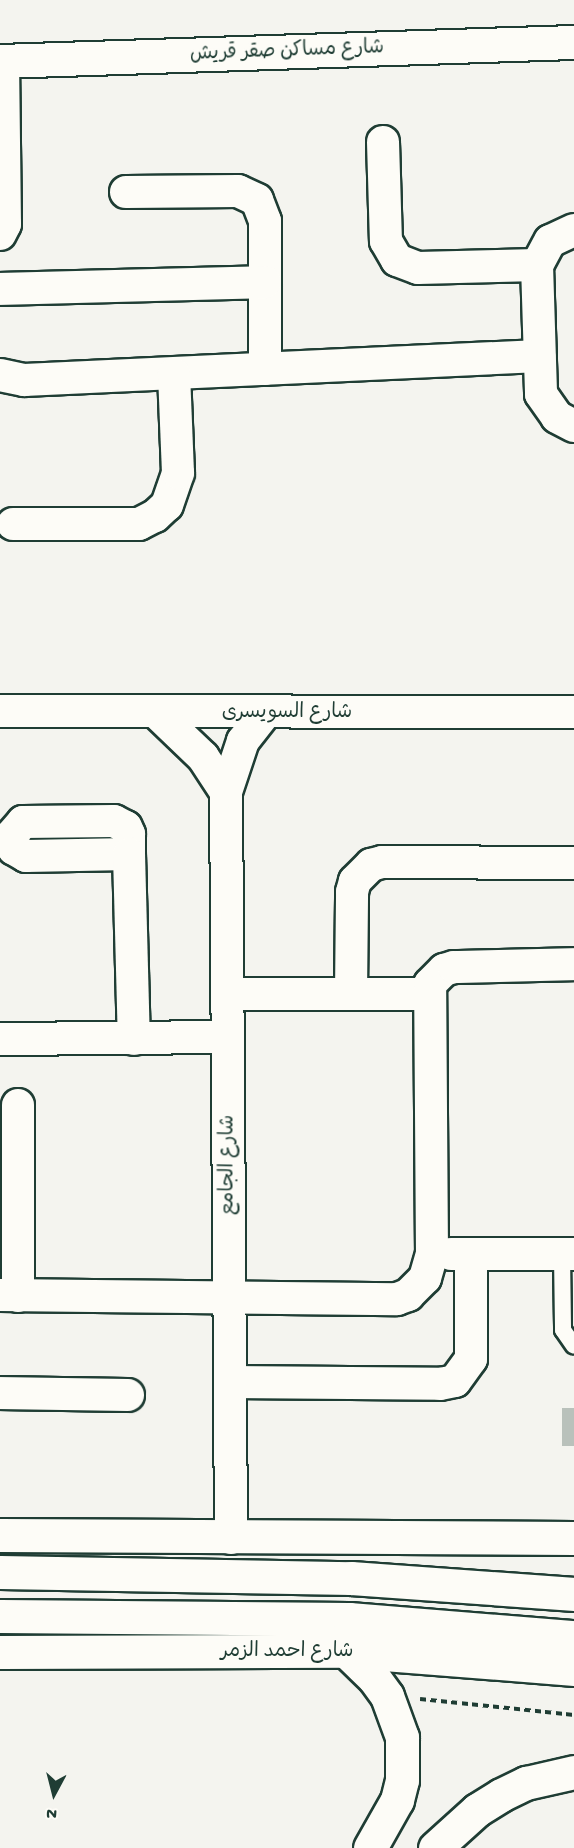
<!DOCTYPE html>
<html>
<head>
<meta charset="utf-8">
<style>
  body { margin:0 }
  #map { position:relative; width:574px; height:1848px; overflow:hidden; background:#f4f4ef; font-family:"Gochi Hand","Playpen Sans Arabic",sans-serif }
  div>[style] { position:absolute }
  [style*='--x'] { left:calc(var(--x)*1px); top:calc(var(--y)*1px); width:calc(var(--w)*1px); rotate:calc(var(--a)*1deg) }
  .building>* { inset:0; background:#b9c1bb }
  .path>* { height:4px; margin-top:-2px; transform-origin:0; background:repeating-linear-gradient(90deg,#1f3d34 0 6px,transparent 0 10.5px) }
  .roads { filter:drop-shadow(2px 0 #1f3d34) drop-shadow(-2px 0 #1f3d34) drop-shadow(0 2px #1f3d34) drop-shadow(0 -2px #1f3d34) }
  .service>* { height:16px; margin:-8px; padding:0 8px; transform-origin:8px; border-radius:8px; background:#fdfcf7 }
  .minor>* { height:32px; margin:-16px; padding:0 16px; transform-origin:16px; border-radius:16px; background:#fdfcf7 }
  .tertiary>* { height:33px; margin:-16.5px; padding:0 16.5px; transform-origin:16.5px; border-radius:16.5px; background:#fdfcf7 }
  .primary>* { height:33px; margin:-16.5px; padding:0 16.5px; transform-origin:16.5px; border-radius:16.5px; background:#fdfcf7 }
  span { translate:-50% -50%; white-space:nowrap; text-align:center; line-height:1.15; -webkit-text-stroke:4.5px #fdfcf7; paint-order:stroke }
  .street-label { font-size:20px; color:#1f3d34 }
  .north { position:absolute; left:24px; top:1764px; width:60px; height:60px; -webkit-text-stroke:4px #fdfcf7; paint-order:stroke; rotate:187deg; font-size:16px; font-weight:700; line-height:24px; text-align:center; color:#1f3d34 }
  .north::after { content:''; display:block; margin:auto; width:21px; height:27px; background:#1f3d34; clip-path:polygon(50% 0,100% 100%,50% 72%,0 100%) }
</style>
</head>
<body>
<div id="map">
  <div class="building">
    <div style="clip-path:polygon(562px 1408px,574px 1408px,574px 1446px,562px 1446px)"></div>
  </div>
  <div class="path">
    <div style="--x:420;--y:1699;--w:155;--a:5.9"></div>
  </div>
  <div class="roads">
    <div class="service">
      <div style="--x:562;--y:1255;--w:75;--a:89.2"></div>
      <div style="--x:563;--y:1330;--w:19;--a:55"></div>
    </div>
    <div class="minor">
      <div style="--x:383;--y:142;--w:99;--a:88.3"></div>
      <div style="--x:386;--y:241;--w:22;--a:60"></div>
      <div style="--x:397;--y:260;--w:22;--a:21"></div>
      <div style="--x:418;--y:268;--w:119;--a:-1.4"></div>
      <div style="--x:126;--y:192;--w:112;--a:-0.5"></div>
      <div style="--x:238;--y:191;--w:21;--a:25"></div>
      <div style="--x:257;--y:200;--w:22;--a:69"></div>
      <div style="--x:265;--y:221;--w:148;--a:90"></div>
      <div style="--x:574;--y:230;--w:26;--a:155"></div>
      <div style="--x:550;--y:241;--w:27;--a:118"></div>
      <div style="--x:537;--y:265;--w:129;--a:88.2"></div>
      <div style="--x:541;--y:394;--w:28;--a:55"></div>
      <div style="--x:557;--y:417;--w:19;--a:28"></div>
      <div style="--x:0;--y:234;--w:11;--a:-63"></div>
      <div style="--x:5;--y:224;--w:163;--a:-90.7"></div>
      <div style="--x:0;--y:289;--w:265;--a:-1.5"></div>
      <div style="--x:0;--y:375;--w:25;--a:12"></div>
      <div style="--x:24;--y:380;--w:516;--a:-2.67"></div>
      <div style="--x:13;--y:524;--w:126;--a:0"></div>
      <div style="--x:139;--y:524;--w:18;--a:-27"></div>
      <div style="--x:155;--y:516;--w:16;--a:-43"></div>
      <div style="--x:167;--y:505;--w:34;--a:-71"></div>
      <div style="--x:178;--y:473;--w:99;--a:-92.3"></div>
      <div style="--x:0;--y:711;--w:574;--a:0.1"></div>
      <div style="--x:158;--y:714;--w:62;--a:43.7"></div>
      <div style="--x:203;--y:757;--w:42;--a:56.7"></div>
      <div style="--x:129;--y:854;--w:103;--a:178.9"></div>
      <div style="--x:26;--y:856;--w:14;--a:-150"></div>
      <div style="--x:14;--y:849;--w:13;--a:-108"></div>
      <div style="--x:10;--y:837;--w:20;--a:-49"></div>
      <div style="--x:23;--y:822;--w:91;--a:-0.6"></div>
      <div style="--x:114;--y:821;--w:13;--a:27"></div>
      <div style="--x:126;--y:827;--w:8;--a:67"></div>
      <div style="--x:129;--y:834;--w:20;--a:90"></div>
      <div style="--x:129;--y:854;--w:185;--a:88.5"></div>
      <div style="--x:228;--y:994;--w:199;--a:0"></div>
      <div style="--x:351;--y:994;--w:102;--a:-89.4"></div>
      <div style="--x:352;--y:892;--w:11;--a:-75"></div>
      <div style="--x:355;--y:881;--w:23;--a:-45"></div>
      <div style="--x:371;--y:865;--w:11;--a:-15"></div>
      <div style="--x:382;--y:862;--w:192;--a:0.3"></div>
      <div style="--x:0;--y:1039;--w:228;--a:-0.5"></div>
      <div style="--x:18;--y:1105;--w:191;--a:90"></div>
      <div style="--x:451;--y:1254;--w:123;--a:0"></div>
      <div style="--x:0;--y:1295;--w:397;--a:0.6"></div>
      <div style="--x:397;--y:1299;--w:12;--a:-20"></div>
      <div style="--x:408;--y:1295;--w:24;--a:-45"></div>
      <div style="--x:425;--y:1278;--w:25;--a:-74"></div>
      <div style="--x:432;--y:1254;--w:270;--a:-90.4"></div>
      <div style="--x:430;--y:984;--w:20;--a:-45"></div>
      <div style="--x:444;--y:970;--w:10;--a:-17"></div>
      <div style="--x:454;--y:967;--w:120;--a:-1.4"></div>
      <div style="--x:230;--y:1382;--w:210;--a:0.5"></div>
      <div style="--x:440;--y:1384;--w:15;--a:-11"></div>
      <div style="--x:455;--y:1381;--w:27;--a:-54"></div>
      <div style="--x:471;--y:1359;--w:105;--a:-90"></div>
      <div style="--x:0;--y:1393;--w:128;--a:0.9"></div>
      <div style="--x:231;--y:1538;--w:746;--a:-90.38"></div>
      <div style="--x:226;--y:792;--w:54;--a:-71.6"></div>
      <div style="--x:243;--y:741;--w:36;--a:-52"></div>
    </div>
    <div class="tertiary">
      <div style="--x:0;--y:61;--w:574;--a:-1.9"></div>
      <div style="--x:346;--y:1651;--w:39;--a:44"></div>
      <div style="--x:374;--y:1678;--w:22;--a:54"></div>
      <div style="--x:387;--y:1696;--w:44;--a:69.9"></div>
      <div style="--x:402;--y:1737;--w:43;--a:90"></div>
      <div style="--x:402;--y:1780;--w:21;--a:104"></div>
      <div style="--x:397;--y:1800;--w:55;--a:119.4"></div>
      <div style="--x:435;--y:1848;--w:57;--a:-42.1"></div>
      <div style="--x:477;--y:1810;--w:28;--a:-32"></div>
      <div style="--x:501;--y:1795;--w:28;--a:-26"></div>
      <div style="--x:526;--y:1783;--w:49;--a:-12.9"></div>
    </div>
    <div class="primary">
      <div style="--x:0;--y:1535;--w:574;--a:0.3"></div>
      <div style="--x:0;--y:1572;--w:351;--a:1"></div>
      <div style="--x:351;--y:1578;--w:224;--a:4.1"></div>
      <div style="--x:0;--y:1616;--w:349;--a:0.5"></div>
      <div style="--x:349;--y:1619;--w:226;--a:4.6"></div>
      <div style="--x:0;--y:1652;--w:346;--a:-0.2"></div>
      <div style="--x:346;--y:1651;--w:229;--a:4.5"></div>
    </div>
  </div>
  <div class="street-label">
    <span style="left:287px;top:52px;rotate:-2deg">شارع مساكن صقر قريش</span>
    <span style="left:287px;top:713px">شارع السويسرى</span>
    <span style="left:229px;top:1165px;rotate:-90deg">شارع الجامع</span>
    <span style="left:287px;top:1652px">شارع احمد الزمر</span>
  </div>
  <div class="north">N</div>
</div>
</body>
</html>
